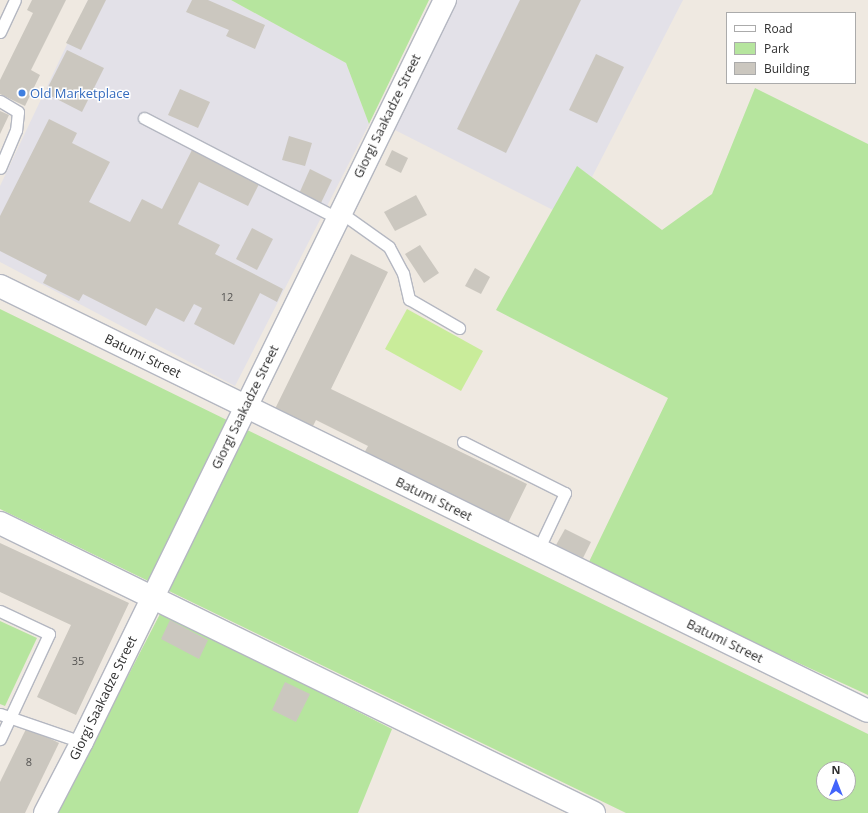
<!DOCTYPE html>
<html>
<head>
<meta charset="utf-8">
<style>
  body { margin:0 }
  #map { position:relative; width:868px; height:813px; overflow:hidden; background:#efe9e1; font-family:"Open Sans",sans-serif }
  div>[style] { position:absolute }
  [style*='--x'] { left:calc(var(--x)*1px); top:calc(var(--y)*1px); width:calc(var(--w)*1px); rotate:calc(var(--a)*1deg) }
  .industrial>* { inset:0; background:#e3e1e8 }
  .green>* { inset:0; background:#b6e59e }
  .pitch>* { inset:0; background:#c9ec9a }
  .building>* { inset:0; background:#cbc7bf }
  .roads { filter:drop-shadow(1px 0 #b4b7c1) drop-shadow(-1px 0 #b4b7c1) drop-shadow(0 1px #b4b7c1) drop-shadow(0 -1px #b4b7c1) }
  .lane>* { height:11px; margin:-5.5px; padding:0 5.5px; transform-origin:5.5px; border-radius:5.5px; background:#fff }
  .street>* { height:22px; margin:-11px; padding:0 11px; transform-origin:11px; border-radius:11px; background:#fff }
  .dots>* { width:11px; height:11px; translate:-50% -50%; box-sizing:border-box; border:2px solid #fff; border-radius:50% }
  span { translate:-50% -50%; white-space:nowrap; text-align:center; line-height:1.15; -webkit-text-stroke:3px #fff; paint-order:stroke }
  .number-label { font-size:11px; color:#555452 }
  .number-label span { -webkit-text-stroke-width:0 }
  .shop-label { font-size:13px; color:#366cbe }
  .left { translate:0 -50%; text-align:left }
  .street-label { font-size:13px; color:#2e2e2e }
  .legend { position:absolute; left:726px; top:12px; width:130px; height:72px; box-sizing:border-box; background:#fff; border:1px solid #ababab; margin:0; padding:5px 7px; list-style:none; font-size:12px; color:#2e2e2e }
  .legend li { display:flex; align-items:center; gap:8px; height:20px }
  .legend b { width:20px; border:1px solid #ababab }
  .north { position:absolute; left:816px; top:761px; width:40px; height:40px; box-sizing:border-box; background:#fff; border:1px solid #ababab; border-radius:50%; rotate:0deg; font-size:11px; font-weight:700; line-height:16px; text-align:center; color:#2e2e2e }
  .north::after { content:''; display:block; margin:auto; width:14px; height:18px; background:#4264fb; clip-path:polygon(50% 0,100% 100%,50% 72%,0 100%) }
</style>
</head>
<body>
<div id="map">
  <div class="industrial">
    <div style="clip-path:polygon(88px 0,231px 0,346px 63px,369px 124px,235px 386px,0 262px,0 186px)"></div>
    <div style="clip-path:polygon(457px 0,683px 0,592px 177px,577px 167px,553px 210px,389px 127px)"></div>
  </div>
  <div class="green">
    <div style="clip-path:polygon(231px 0,429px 0,369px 124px,346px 63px)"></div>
    <div style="clip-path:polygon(755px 88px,868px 144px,868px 695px,587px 566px,668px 398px,496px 310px,577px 166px,662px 230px,712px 194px)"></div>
    <div style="clip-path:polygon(evenodd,0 309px,868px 734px,868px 813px,626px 813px,0 509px,0 309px,824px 769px,848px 769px,848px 793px,824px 793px,824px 769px)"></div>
    <div style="clip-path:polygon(161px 612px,392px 729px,358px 813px,57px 813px)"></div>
    <div style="clip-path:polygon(0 621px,37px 638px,5px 706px,0 704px)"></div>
  </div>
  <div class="pitch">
    <div style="clip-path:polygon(407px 309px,483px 351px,461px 391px,385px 349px)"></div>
  </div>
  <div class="building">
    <div style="clip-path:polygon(32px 0,66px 0,31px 70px,40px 75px,25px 106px,0 94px,0 80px,33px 13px,27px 10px)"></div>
    <div style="clip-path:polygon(88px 0,106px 0,81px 50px,66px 43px)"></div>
    <div style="clip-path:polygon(192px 0,208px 0,265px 25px,255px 49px,226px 36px,229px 30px,186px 12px)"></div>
    <div style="clip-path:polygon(520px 0,581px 0,506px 153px,457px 129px)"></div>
    <div style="clip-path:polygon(67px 50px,104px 68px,82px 112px,45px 93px)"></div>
    <div style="clip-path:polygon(596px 54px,624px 67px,597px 123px,569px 110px)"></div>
    <div style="clip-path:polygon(180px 89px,210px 102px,198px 128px,168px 115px)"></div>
    <div style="clip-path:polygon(0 111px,9px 115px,0 134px)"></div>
    <div style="clip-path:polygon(49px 119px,77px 133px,72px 143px,110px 162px,89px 202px,130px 222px,142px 199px,162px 209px,192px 150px,259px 184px,248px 206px,199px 182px,178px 224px,220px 245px,215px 254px,283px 289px,277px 302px,260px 293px,234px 345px,194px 324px,202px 308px,194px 304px,184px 322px,156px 308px,146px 326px,83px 294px,79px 301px,43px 283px,47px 275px,0 251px,0 216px)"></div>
    <div style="clip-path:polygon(289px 136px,312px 143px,305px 166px,282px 160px)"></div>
    <div style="clip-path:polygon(392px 150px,408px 158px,401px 173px,385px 165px)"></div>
    <div style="clip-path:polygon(310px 169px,332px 180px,320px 205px,298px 196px)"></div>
    <div style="clip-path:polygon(416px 195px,427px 215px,395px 231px,384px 212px)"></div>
    <div style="clip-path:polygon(252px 228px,273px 239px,257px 270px,236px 259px)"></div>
    <div style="clip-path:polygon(420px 245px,439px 273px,424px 283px,405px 254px)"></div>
    <div style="clip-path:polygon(351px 254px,388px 272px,331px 389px,527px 484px,507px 525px,363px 455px,368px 446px,316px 420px,311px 430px,274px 411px)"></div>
    <div style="clip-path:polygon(475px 268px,490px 277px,481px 294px,465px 286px)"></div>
    <div style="clip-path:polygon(565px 529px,591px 542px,583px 558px,556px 545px)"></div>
    <div style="clip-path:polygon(0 543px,129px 603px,76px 715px,37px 697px,71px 625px,0 592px)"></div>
    <div style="clip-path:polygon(170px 620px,208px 640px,199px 659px,161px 639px)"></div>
    <div style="clip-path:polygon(285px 682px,310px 694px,296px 722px,272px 710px)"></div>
    <div style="clip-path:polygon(27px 727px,59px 743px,25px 813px,0 813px,0 782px)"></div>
  </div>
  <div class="roads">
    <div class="lane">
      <div style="--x:0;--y:32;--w:35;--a:-65"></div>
      <div style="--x:0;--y:101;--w:21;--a:31"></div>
      <div style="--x:18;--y:112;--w:18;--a:96"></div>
      <div style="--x:16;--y:130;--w:41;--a:112.8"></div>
      <div style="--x:144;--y:118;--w:217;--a:27.4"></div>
      <div style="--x:340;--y:212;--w:60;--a:35.5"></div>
      <div style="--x:389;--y:247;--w:30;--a:62"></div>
      <div style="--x:403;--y:273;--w:27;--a:77"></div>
      <div style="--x:409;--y:299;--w:58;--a:30.1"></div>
      <div style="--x:463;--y:442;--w:114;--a:26.6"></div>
      <div style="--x:565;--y:493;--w:63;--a:115.3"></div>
      <div style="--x:0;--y:611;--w:54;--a:25.1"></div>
      <div style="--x:49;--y:634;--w:116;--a:115"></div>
      <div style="--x:0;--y:714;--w:87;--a:18.9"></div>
    </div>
    <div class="street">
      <div style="--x:0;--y:286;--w:966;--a:26.09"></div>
      <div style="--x:0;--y:523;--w:661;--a:26.02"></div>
      <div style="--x:45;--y:813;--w:80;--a:-62.5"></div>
      <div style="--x:82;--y:742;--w:826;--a:-63.93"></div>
    </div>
  </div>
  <div class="dots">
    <div style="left:22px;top:93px;background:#3f7fe0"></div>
  </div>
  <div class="number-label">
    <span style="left:227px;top:297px">12</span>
    <span style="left:78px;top:661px">35</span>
    <span style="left:29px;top:762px">8</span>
  </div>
  <div class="shop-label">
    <span class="left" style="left:30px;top:93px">Old Marketplace</span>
  </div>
  <div class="street-label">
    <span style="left:387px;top:116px;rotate:-64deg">Giorgi Saakadze Street</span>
    <span style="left:143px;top:356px;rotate:26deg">Batumi Street</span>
    <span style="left:245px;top:407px;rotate:-64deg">Giorgi Saakadze Street</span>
    <span style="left:434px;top:499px;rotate:26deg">Batumi Street</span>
    <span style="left:725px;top:641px;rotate:26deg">Batumi Street</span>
    <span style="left:103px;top:698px;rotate:-64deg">Giorgi Saakadze Street</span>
  </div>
  <ul class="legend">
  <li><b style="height:5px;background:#fff"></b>Road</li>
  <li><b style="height:11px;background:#b6e59e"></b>Park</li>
  <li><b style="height:11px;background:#cbc7bf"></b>Building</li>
  </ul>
  <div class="north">N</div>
</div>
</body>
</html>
